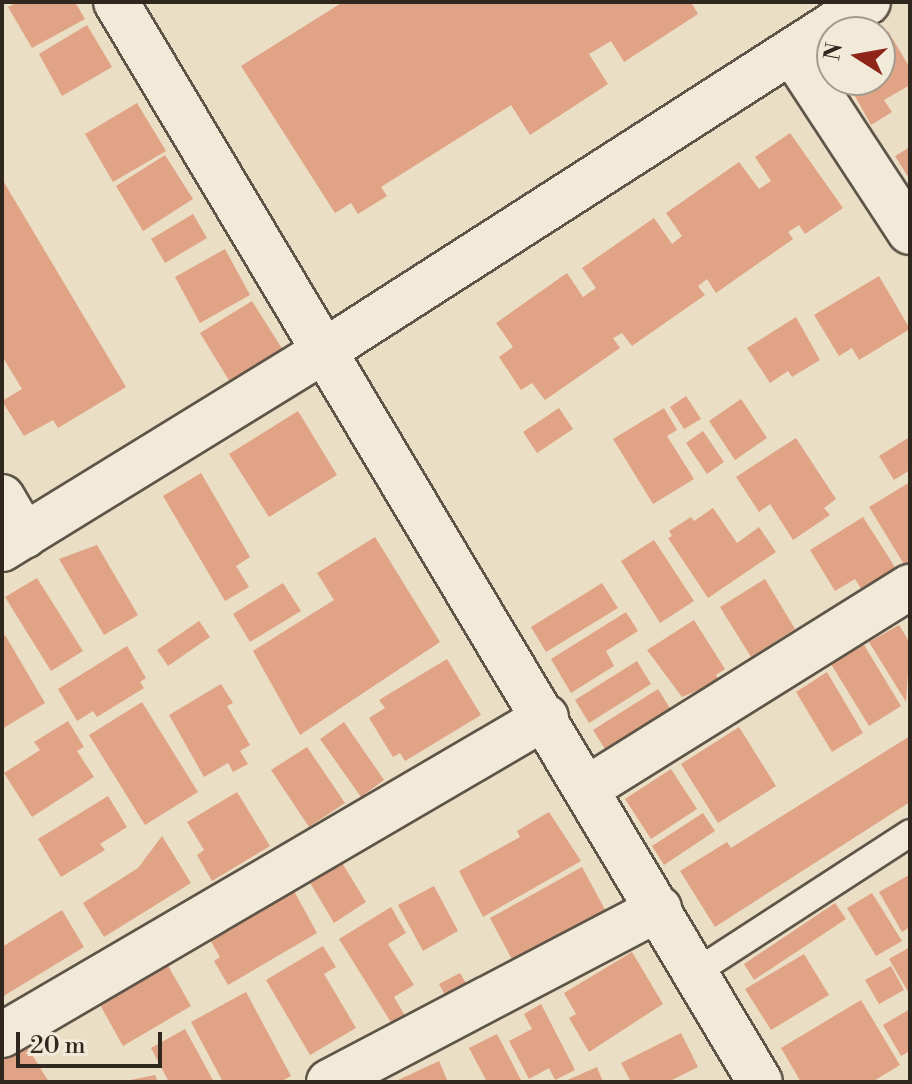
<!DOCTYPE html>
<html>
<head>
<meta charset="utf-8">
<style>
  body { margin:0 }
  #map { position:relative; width:912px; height:1084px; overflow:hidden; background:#eadec5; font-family:"Libre Bodoni",serif }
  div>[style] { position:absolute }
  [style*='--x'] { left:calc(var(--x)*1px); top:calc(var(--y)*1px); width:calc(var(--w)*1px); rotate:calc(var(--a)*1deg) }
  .building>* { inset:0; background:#e1a385 }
  .roads { filter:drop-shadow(2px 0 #5e5548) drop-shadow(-2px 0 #5e5548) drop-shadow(0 2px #5e5548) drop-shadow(0 -2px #5e5548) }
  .lane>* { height:26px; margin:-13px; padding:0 13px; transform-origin:13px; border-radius:13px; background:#f1ead9 }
  .street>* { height:44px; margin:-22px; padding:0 22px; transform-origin:22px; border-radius:22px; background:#f1ead9 }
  span { translate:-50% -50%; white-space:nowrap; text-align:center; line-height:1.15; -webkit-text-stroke:6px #f1ead9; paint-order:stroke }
  .frame { position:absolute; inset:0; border:4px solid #30271e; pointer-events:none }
  .north { position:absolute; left:816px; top:16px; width:80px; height:80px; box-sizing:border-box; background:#f1ead9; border:2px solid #a49c8e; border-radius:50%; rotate:281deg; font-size:22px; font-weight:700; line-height:32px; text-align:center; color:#30271e }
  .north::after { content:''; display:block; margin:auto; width:28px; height:36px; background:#8f2418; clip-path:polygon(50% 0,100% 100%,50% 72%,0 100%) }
  .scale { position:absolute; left:16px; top:1032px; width:146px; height:36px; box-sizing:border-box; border:4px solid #30271e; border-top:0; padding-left:10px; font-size:24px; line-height:28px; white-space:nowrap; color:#30271e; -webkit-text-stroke:6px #f1ead9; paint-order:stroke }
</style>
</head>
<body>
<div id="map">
  <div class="building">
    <div style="clip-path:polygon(17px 2px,75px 2px,85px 19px,32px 48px,8px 7px)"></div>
    <div style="clip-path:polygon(343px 2px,691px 2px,698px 14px,624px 62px,611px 41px,589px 54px,608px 84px,530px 135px,511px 105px,381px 187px,387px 196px,358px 214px,351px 203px,335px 213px,241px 66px)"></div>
    <div style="clip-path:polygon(87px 25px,112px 67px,62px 96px,39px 54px)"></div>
    <div style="clip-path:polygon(888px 31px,910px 68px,910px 85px,884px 100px,892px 112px,871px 125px,846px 80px,880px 80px,880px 36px)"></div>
    <div style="clip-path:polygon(137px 103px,166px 151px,113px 182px,85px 134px)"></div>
    <div style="clip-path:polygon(790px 133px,843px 208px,805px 234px,799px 225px,788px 232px,793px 239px,716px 293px,707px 279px,698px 286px,705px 295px,632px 346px,622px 333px,613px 338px,620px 348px,545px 400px,532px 383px,521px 390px,499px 357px,513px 347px,496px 323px,567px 273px,583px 297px,596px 288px,582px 268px,654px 218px,672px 244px,682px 236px,666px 213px,739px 162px,759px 189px,771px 181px,755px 157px)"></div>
    <div style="clip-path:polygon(910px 147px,910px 180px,895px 156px)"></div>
    <div style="clip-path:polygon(165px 155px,193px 199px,143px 231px,116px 186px)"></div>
    <div style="clip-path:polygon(2px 179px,126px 387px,58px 428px,53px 420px,24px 436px,2px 401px,22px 389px,2px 356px)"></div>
    <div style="clip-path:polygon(193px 214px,207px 238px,165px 263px,151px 239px)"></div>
    <div style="clip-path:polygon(225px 249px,250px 295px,200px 323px,175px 277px)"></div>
    <div style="clip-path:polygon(879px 276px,910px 329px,859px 360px,852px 348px,839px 356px,814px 315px)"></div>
    <div style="clip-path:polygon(252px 301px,283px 350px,230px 382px,200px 333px)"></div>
    <div style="clip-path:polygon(796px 317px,820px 360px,792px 377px,788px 371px,770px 383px,747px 348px)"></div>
    <div style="clip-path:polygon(686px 396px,701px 419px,684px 429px,670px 407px)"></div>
    <div style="clip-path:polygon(741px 399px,767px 438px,735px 460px,709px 421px)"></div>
    <div style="clip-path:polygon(559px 408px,573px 429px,537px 453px,523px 432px)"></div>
    <div style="clip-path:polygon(664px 408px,677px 430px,667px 436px,694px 479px,653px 504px,613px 439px)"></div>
    <div style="clip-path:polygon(298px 411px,337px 475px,269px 517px,229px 454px)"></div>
    <div style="clip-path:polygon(703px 431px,724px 462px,707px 474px,686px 443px)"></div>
    <div style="clip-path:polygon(796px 438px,836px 499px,824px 508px,830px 515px,793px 540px,770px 504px,759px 512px,736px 477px)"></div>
    <div style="clip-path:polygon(908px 438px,910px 470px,894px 480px,879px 456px)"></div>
    <div style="clip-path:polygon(201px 473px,250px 557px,236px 566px,249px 587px,225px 601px,163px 496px)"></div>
    <div style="clip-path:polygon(910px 482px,910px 574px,869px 507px)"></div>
    <div style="clip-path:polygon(713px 508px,737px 543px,759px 527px,776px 552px,708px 598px,668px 538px,672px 536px,669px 531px,691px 517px,694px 521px)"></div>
    <div style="clip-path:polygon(863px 517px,900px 575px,866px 597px,855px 579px,835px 591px,810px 550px)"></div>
    <div style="clip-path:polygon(375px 537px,440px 642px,300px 735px,253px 651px,334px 600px,317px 573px)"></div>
    <div style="clip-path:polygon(654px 540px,694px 601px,660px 623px,621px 561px)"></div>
    <div style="clip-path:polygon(97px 545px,138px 615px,104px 635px,59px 559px)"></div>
    <div style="clip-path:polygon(37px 578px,83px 651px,51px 671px,5px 597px)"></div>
    <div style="clip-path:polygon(765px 579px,795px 629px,751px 657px,720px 607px)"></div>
    <div style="clip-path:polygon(283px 583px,301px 611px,250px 642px,233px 614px)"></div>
    <div style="clip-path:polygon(602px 583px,618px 608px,546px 652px,531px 627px)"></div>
    <div style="clip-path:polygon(626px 612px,638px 631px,606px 651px,614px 666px,571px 693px,551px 659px)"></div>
    <div style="clip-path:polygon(694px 620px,725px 669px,716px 675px,720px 681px,682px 697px,647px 650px)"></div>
    <div style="clip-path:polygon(199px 621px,210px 637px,168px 666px,157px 650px)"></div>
    <div style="clip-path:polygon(899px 625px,910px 643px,906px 702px,869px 642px)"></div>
    <div style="clip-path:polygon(5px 635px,45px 703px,2px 729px,2px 637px)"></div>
    <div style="clip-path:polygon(864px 645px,901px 706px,869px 726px,831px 664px)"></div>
    <div style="clip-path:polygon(127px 646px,146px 678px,140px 682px,144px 688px,97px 717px,93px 711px,77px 721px,58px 689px)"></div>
    <div style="clip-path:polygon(447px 659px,481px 715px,405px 761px,400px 753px,393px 757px,369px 718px,385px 708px,379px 700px)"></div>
    <div style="clip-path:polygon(637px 661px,651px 684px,589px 723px,575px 700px)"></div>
    <div style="clip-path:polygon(827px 672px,863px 733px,832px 752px,796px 692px)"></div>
    <div style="clip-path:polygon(221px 684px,233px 703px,227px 706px,250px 745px,240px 751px,248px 764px,233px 772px,228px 763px,204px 777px,169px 715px)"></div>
    <div style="clip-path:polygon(658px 689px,675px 716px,610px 757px,593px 730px)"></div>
    <div style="clip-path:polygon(142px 702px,198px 792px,145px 825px,89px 735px)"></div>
    <div style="clip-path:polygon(68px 721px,84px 747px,77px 751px,94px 777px,32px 817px,4px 773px,40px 750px,34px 742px)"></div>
    <div style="clip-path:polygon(344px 722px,384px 780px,361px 797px,320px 739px)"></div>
    <div style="clip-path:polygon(739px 727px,776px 786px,718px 823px,681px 764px)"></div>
    <div style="clip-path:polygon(910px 736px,910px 802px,715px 927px,680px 871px,727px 842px,731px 848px)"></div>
    <div style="clip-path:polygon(307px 747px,345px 803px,309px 827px,271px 770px)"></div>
    <div style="clip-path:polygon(671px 769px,697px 809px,651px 839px,625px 799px)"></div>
    <div style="clip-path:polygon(237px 792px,270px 846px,212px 881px,197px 855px,204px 850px,187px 822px)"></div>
    <div style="clip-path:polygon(108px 796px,127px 827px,100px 844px,105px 850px,61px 877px,38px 839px)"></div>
    <div style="clip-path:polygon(549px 812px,581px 861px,483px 917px,459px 871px,520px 837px,517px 831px)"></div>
    <div style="clip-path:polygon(703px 813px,715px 831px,664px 865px,652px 846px)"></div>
    <div style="clip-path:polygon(162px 836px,191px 883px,104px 937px,83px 903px,138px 868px)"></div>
    <div style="clip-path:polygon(341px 861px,366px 902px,334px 923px,309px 881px)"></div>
    <div style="clip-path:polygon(582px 867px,609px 917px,516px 967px,490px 918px)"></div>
    <div style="clip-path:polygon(909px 875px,910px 927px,902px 932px,879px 892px)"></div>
    <div style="clip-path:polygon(434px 886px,458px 931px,423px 951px,398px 905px)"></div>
    <div style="clip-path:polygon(294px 891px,317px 933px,228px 985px,214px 961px,220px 957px,210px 940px)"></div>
    <div style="clip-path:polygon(872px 893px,902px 941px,876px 956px,847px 908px)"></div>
    <div style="clip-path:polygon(835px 903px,846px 919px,754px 980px,744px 964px)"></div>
    <div style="clip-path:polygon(391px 907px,406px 933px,388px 944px,414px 985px,394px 997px,410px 1024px,397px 1032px,339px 939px)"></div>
    <div style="clip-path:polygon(62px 910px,84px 947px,2px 997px,2px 947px)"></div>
    <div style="clip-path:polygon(323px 946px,336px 967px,324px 974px,356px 1028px,310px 1055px,266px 980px)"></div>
    <div style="clip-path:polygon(910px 947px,910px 995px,889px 959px)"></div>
    <div style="clip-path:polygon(632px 952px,663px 1004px,589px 1052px,569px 1018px,576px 1014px,564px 993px)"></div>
    <div style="clip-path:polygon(804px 954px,829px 995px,771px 1030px,745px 989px)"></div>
    <div style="clip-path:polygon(167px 964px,191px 1006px,123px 1046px,99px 1003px)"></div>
    <div style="clip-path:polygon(891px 966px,904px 990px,879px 1004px,865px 980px)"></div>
    <div style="clip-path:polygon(460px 973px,474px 997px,452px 1008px,439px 984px)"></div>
    <div style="clip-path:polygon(246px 992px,291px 1076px,280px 1082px,223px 1082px,191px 1022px)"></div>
    <div style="clip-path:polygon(861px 1000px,900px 1065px,872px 1082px,801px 1082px,781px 1048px)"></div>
    <div style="clip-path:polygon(541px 1004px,575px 1070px,555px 1080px,549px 1068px,529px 1079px,509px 1041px,532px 1029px,524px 1014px)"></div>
    <div style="clip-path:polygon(910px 1009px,910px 1051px,901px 1056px,883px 1025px)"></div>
    <div style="clip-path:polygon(185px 1029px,214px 1082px,169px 1082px,151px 1048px)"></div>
    <div style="clip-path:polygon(681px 1033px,698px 1067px,668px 1082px,631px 1082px,621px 1063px)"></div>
    <div style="clip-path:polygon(497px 1034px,522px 1082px,487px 1082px,469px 1048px)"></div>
    <div style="clip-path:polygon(21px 1037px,49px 1082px,2px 1082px,2px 1049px)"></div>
    <div style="clip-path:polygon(439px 1061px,448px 1082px,394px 1082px)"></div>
    <div style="clip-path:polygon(597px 1067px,603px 1082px,563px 1082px)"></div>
    <div style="clip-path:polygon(155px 1075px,158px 1082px,127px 1082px,126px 1081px)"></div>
  </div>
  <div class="roads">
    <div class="lane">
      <div style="--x:696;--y:972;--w:255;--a:-33"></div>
    </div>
    <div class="street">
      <div style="--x:116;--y:2;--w:1257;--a:59.19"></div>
      <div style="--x:792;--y:52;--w:215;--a:56.8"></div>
      <div style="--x:2;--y:497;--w:45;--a:59.5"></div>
      <div style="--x:2;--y:549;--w:380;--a:-31.6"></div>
      <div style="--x:326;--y:350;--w:644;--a:-32.7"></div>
      <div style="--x:588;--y:788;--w:380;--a:-32"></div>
      <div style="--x:2;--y:1035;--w:630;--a:-30.31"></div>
      <div style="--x:329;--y:1082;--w:373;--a:-27.7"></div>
    </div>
  </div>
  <div class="frame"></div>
  <div class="north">N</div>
  <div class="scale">20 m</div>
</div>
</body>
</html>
